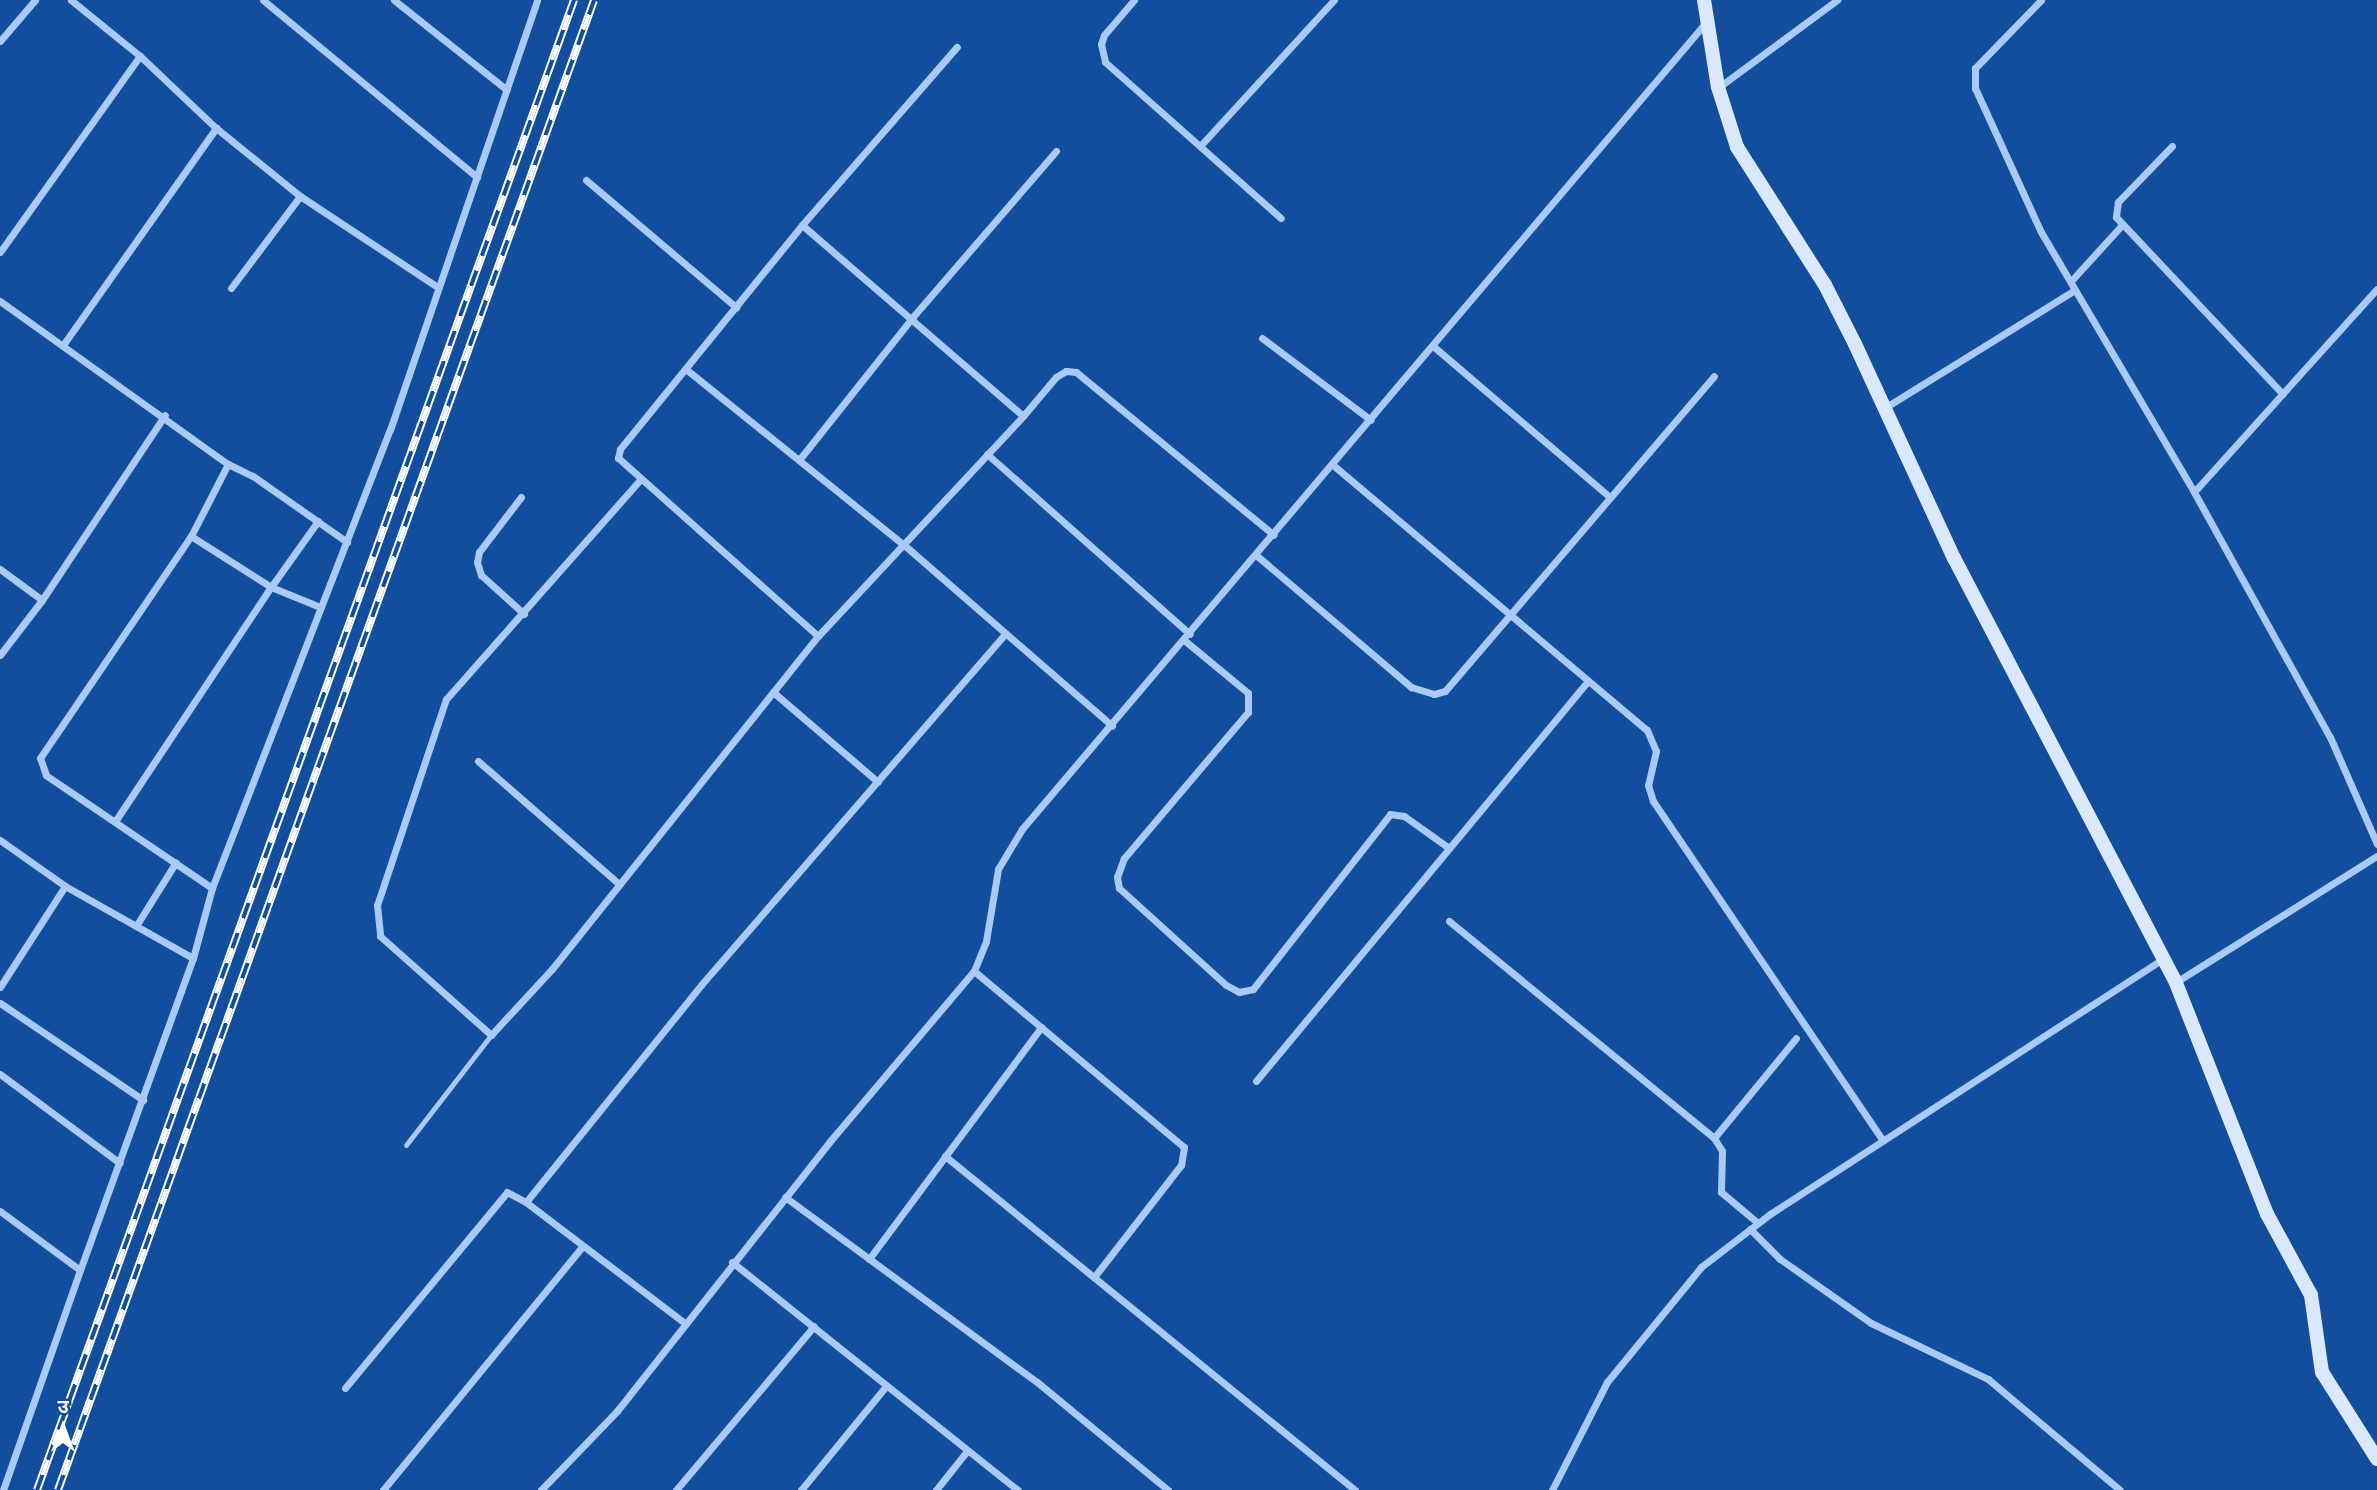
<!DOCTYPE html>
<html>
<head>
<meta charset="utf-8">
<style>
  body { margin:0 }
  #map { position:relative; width:2377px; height:1490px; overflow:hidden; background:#124d9e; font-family:"DejaVu Sans","Noto Sans Devanagari",sans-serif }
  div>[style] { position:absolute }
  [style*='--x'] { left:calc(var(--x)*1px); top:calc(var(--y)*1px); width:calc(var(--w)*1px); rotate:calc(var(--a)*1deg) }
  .lane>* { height:5px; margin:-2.5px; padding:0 2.5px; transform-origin:2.5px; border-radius:2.5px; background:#a9caf4 }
  .street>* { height:7px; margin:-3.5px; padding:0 3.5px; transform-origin:3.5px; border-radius:3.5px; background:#a9caf4 }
  .secondary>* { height:14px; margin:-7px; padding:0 7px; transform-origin:7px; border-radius:7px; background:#d9e8fd }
  .rail>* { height:8px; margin-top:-4px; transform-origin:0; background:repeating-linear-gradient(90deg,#124d9e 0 16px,#fff 0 32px); box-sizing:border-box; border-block:2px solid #fff }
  span { translate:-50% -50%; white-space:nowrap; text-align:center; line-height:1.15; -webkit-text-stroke:7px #124d9e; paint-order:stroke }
  .north { position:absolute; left:28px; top:1392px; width:70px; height:70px; -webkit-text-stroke:5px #124d9e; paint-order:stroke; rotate:0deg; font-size:19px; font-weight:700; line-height:28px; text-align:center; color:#fff }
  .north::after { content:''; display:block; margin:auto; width:24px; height:32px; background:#fff; clip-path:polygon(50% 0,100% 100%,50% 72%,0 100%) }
</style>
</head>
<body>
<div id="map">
  <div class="lane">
    <div style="--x:406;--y:1145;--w:139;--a:-52.3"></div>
  </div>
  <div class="street">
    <div style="--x:71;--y:0;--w:89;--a:39.1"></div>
    <div style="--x:140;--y:56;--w:105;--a:43.5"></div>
    <div style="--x:216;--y:128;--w:108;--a:39"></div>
    <div style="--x:300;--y:196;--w:163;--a:33.5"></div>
    <div style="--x:263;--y:0;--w:278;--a:39.6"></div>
    <div style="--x:394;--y:0;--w:144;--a:38.5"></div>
    <div style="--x:1134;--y:0;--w:46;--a:130.6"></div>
    <div style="--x:1104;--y:35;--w:9;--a:108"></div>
    <div style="--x:1101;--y:44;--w:18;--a:77"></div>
    <div style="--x:1105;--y:62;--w:235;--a:41.6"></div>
    <div style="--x:2041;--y:0;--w:95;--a:134.1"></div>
    <div style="--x:1975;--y:68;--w:20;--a:90"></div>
    <div style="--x:1975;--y:88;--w:158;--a:65.4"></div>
    <div style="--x:2041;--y:232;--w:302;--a:59.5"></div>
    <div style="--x:2194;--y:492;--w:280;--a:61"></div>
    <div style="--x:2330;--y:737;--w:117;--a:66.3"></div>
    <div style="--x:0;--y:41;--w:54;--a:-49.5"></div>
    <div style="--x:1719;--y:87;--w:147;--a:-36.4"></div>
    <div style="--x:1201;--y:145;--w:197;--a:-47.5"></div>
    <div style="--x:2172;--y:146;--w:78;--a:134"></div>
    <div style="--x:2118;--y:202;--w:15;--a:98"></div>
    <div style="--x:2116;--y:217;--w:243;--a:46.7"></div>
    <div style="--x:586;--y:180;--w:197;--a:40.3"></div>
    <div style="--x:802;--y:225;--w:236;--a:-49"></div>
    <div style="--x:0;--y:252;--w:241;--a:-54.5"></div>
    <div style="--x:2071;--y:281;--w:74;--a:-47.7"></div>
    <div style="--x:231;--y:288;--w:115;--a:-53.1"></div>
    <div style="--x:0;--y:301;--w:280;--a:35.6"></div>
    <div style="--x:228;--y:464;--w:28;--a:26"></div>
    <div style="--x:253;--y:476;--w:115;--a:35.1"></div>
    <div style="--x:1262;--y:338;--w:136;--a:37"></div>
    <div style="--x:63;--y:345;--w:266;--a:-54.8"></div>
    <div style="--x:1433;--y:346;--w:233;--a:40.5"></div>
    <div style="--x:687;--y:370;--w:277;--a:38.9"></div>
    <div style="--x:903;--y:544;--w:277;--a:41"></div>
    <div style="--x:1886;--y:407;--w:222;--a:-31.8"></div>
    <div style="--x:987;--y:454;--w:271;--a:41.6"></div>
    <div style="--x:799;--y:460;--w:180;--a:-51.5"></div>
    <div style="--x:911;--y:319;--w:222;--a:-49.2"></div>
    <div style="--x:1333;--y:465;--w:411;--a:40.2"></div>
    <div style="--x:1647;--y:730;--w:23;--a:67"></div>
    <div style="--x:1656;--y:751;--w:35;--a:103"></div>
    <div style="--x:1648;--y:785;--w:17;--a:73"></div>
    <div style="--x:1653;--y:801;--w:410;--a:55.9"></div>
    <div style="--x:639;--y:481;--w:291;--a:131.5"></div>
    <div style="--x:446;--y:699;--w:217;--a:108.5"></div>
    <div style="--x:377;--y:905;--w:31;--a:84"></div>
    <div style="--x:380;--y:936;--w:149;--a:41.7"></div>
    <div style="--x:491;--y:1035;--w:90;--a:-47.3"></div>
    <div style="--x:552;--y:969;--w:426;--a:-51.4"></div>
    <div style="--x:818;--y:636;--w:301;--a:-47"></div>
    <div style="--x:2194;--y:492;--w:273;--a:-48"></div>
    <div style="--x:521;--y:497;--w:69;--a:127.4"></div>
    <div style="--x:479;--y:552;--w:10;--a:101"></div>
    <div style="--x:477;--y:562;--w:14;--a:73"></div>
    <div style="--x:481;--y:575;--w:58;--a:42.2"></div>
    <div style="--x:318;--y:521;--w:81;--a:125.5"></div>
    <div style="--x:271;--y:587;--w:53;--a:22.2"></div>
    <div style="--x:1256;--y:555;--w:204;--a:40.4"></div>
    <div style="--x:1411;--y:687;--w:24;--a:17"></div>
    <div style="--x:1434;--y:694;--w:11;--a:-15"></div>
    <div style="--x:1445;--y:691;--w:414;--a:-49.5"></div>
    <div style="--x:0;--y:569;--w:52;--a:36.4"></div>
    <div style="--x:42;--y:600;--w:69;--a:127.4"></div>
    <div style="--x:42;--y:600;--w:222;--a:-56.4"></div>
    <div style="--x:818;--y:636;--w:268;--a:-138.3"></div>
    <div style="--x:618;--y:458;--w:9;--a:-77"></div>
    <div style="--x:620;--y:449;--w:289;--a:-50.9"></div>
    <div style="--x:802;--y:225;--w:292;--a:40.8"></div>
    <div style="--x:1023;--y:416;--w:51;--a:-49.8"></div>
    <div style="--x:1056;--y:377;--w:12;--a:-31"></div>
    <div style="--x:1066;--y:371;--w:10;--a:6"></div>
    <div style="--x:1076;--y:372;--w:256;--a:39.5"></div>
    <div style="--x:1184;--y:640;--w:83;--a:39.6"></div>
    <div style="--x:1248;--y:693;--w:19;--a:90"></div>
    <div style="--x:1248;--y:712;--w:192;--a:130.3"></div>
    <div style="--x:1124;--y:858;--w:20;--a:110"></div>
    <div style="--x:1117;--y:877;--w:11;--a:80"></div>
    <div style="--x:1119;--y:888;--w:144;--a:42.2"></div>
    <div style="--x:1226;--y:985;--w:15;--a:28"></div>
    <div style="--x:1239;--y:992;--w:14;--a:-12"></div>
    <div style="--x:1253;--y:989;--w:222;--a:-51.9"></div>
    <div style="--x:1390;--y:814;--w:14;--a:8"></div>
    <div style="--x:1404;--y:816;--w:55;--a:35.4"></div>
    <div style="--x:773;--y:692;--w:138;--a:40.6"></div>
    <div style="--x:478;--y:761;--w:187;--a:41.1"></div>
    <div style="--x:116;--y:820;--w:280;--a:-56.4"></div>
    <div style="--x:271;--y:587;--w:95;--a:-147.5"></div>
    <div style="--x:0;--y:840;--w:80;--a:35.3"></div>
    <div style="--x:65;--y:886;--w:147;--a:29.4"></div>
    <div style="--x:193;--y:958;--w:332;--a:109.9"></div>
    <div style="--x:80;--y:1270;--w:99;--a:-143.6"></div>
    <div style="--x:212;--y:888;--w:201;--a:-145.8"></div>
    <div style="--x:46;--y:775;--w:18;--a:-109"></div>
    <div style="--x:40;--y:758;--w:268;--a:-55.8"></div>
    <div style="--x:191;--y:536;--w:81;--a:-62.8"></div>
    <div style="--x:1449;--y:921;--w:343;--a:39.3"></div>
    <div style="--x:1714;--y:1138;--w:15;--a:58"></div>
    <div style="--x:1722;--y:1151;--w:41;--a:91.4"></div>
    <div style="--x:1721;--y:1192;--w:48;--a:40"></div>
    <div style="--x:136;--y:926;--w:75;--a:-58"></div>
    <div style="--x:193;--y:958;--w:73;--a:-74.8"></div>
    <div style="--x:212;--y:888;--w:491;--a:-68.8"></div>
    <div style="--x:390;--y:430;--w:454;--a:-71.1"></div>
    <div style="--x:974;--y:971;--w:274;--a:40"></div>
    <div style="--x:1184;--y:1147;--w:18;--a:99"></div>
    <div style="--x:1181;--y:1165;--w:142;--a:127.8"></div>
    <div style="--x:2176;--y:982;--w:237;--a:-32.1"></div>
    <div style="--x:0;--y:987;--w:120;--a:-57.2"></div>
    <div style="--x:0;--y:1003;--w:173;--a:34.1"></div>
    <div style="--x:0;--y:1074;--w:149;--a:36.6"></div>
    <div style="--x:1256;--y:1081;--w:520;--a:-50.31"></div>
    <div style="--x:1714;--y:1138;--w:129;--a:-50.6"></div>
    <div style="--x:945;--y:1156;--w:529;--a:39.17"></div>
    <div style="--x:785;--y:1197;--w:313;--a:36.3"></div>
    <div style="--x:1037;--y:1382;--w:170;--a:39.5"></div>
    <div style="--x:1750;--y:1229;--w:42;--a:45"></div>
    <div style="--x:1780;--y:1259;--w:111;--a:35.1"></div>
    <div style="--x:1871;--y:1323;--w:130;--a:25.6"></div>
    <div style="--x:1988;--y:1379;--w:172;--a:40.1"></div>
    <div style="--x:869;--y:1259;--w:289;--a:-53.4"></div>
    <div style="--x:732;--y:1262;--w:366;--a:38.6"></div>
    <div style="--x:686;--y:1324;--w:201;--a:-142.7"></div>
    <div style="--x:526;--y:1202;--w:279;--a:-51.1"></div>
    <div style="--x:701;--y:985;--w:464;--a:-49.1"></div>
    <div style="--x:345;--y:1388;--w:254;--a:-50.4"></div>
    <div style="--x:507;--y:1192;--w:21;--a:28"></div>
    <div style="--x:3;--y:1490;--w:233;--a:-70.7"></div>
    <div style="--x:383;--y:1490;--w:314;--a:-50.7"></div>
    <div style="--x:541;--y:1490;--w:110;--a:-46.1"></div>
    <div style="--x:617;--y:1411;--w:345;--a:-51.7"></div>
    <div style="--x:831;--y:1140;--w:221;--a:-49.8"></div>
    <div style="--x:974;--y:971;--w:32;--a:-68"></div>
    <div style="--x:986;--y:941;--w:73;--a:-80.5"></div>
    <div style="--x:998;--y:869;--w:47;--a:-59"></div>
    <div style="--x:1022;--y:829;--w:1059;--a:-49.71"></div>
    <div style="--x:676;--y:1490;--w:214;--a:-49.9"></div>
    <div style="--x:801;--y:1490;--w:134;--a:-50.7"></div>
    <div style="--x:936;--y:1490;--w:50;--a:-51.5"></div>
    <div style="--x:1552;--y:1490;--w:121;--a:-63"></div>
    <div style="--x:1607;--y:1382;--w:149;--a:-50.7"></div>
    <div style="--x:1701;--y:1267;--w:87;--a:-37.5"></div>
    <div style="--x:1770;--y:1214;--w:468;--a:-33"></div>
  </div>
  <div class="secondary">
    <div style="--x:1704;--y:0;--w:88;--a:80.9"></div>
    <div style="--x:1718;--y:87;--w:63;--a:72.4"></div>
    <div style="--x:1737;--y:147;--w:164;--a:57.5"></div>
    <div style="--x:1825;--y:285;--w:66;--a:63"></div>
    <div style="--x:1855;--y:344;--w:236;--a:65.2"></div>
    <div style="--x:1954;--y:558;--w:479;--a:62.4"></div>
    <div style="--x:2176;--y:983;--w:248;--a:68.5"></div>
    <div style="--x:2267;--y:1214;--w:92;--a:61.5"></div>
    <div style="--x:2311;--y:1295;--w:78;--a:81.9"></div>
    <div style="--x:2322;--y:1372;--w:103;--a:57.7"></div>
  </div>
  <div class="rail">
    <div style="--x:37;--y:1490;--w:1584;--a:-70.18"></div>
    <div style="--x:58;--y:1490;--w:1583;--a:-70.21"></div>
  </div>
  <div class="north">उ</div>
</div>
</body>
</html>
